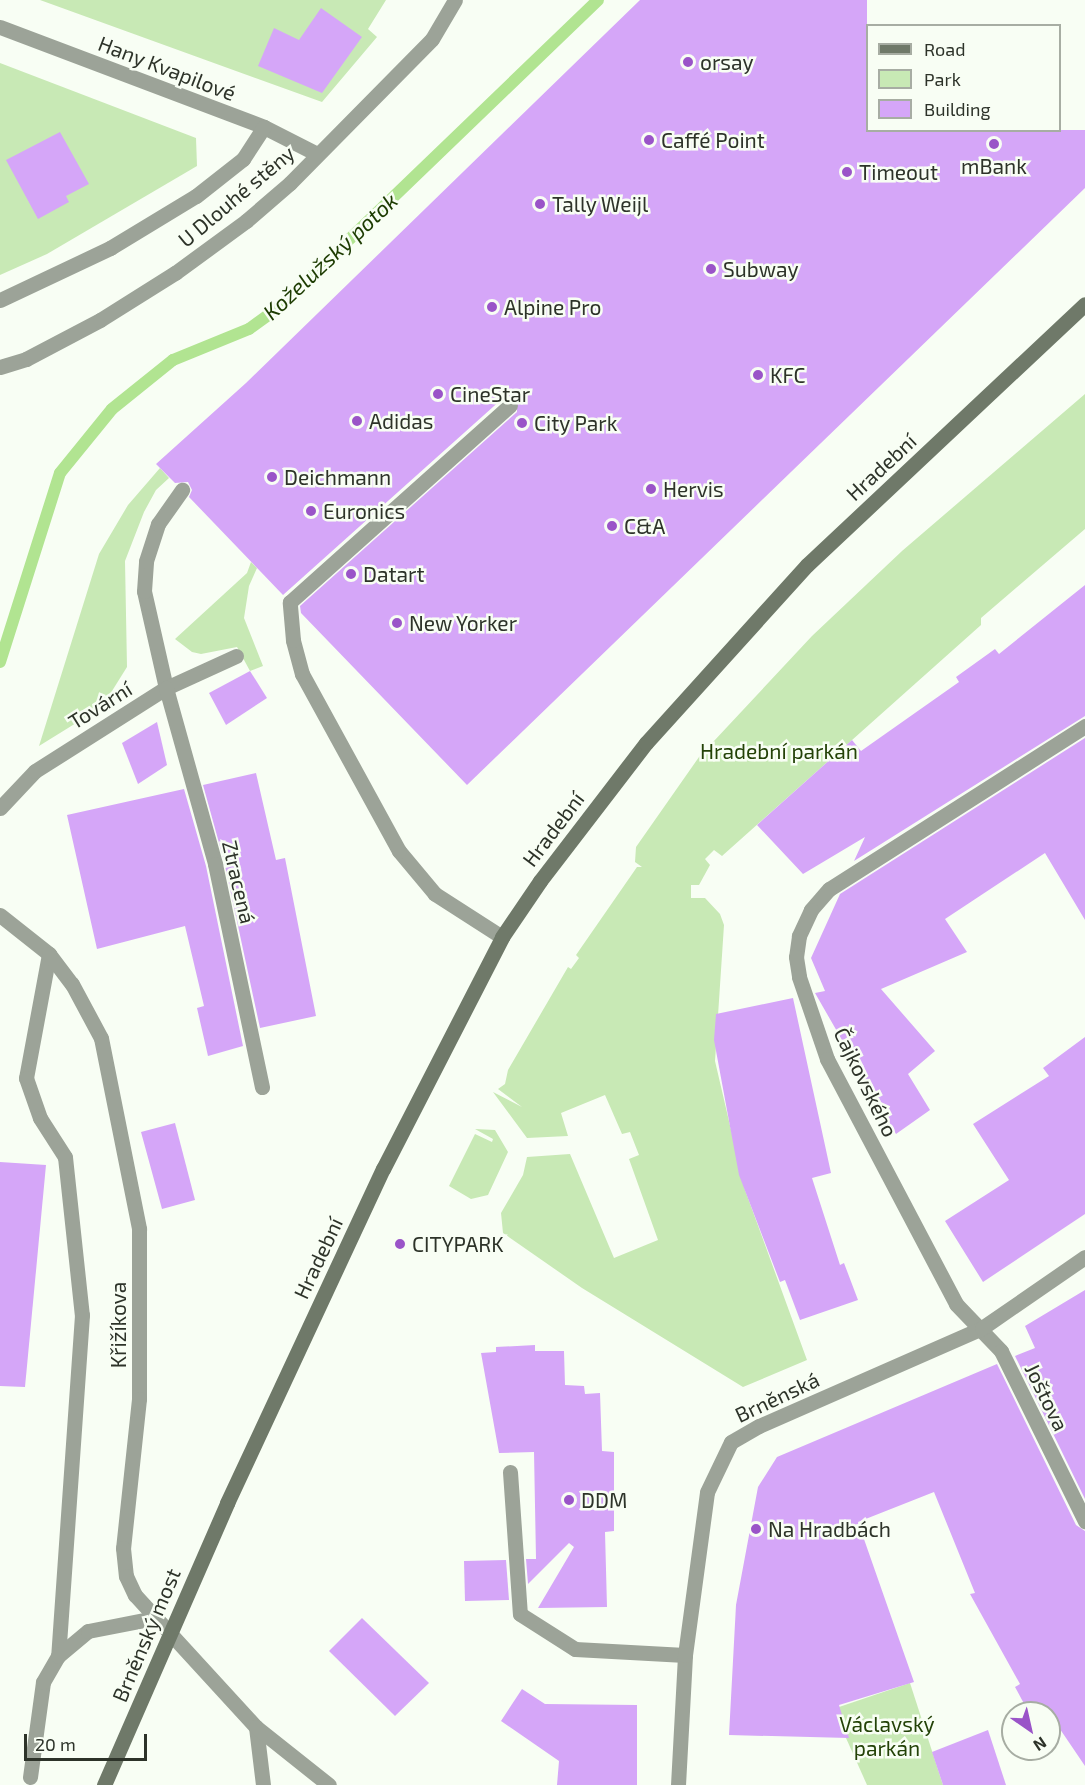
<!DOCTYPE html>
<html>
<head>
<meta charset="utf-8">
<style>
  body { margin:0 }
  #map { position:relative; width:1085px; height:1785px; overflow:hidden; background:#f8fef4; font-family:"Exo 2",sans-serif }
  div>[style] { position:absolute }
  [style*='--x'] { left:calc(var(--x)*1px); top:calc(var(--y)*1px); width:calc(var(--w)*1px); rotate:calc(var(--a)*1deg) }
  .green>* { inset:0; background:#c8e9b5 }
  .stream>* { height:12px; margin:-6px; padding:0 6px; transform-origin:6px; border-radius:6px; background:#b1e491 }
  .building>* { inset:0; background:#d5a6f8 }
  .service>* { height:15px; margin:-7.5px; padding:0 7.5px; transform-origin:7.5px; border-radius:7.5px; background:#9ca398 }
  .minor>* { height:15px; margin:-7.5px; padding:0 7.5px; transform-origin:7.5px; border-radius:7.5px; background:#9ca398 }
  .secondary>* { height:15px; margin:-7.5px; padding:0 7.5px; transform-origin:7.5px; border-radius:7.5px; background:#6f7969 }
  .secondary-bridge>* { height:15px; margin:-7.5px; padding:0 7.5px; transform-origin:7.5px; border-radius:7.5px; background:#6f7969 }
  .dots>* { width:16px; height:16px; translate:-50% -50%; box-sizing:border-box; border:3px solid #f8fef4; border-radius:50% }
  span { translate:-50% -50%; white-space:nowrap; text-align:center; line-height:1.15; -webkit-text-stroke:5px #f8fef4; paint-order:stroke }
  .poi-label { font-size:21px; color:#2d3329 }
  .left { translate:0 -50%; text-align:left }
  .street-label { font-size:21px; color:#2d3329 }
  .park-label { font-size:21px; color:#234207 }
  .water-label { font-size:22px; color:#1c3b00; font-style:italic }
  .legend { position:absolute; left:866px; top:24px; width:195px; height:108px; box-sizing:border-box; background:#f8fef4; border:2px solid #a7ada3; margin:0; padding:8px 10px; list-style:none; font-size:18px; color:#2d3329 }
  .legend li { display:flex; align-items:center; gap:12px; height:30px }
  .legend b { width:30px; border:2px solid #a7ada3 }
  .north { position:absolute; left:1001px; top:1701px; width:60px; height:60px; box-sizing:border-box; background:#f8fef4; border:2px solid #a7ada3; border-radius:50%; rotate:146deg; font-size:16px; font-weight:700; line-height:24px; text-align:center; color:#2d3329 }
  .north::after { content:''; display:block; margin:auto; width:21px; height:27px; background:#9a54c8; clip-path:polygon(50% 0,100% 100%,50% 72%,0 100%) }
  .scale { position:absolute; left:24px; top:1734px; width:123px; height:27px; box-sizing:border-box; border:3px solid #2d3329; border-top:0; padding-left:8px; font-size:18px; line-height:21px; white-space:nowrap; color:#2d3329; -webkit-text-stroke:4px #f8fef4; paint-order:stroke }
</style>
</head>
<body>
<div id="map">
  <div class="green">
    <div style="clip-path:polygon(40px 0,386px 0,368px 29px,377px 37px,322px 102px)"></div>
    <div style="clip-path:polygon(0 63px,196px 138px,197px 166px,47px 254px,0 275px)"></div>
    <div style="clip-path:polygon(1085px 394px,1085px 529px,981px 618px,981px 625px,722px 856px,714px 850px,705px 859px,710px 865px,699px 885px,691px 885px,691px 898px,705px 898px,720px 914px,724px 925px,715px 1061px,745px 1190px,807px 1360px,743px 1387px,582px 1288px,503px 1233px,501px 1213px,523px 1175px,527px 1157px,570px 1154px,614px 1258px,658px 1240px,629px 1159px,639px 1155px,630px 1132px,622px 1134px,605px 1095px,561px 1113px,568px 1136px,527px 1138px,493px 1092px,522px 1107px,498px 1089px,505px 1084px,508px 1070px,568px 967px,571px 969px,579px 958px,576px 955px,637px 867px,642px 867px,635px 862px,636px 847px,699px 757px,812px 636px,902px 551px)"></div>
    <div style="clip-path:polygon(160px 468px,169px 478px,156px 490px,144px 512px,125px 561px,127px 667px,102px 707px,39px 746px,99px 554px,128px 505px)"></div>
    <div style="clip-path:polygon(251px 562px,257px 568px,249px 586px,244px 618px,263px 666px,250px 671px,237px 647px,201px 654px,192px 652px,175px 639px,247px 573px)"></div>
    <div style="clip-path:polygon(475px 1129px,495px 1130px,508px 1152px,488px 1195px,471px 1199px,449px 1186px,475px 1134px,492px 1142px,493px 1139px)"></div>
    <div style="clip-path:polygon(910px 1683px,943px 1785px,867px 1785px,846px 1738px,839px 1707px)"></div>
  </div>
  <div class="stream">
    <div style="--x:0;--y:662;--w:198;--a:-72.4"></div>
    <div style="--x:60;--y:473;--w:82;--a:-50.9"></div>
    <div style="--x:112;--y:409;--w:78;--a:-38.8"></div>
    <div style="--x:173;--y:360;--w:82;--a:-22.2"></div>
    <div style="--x:249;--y:329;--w:36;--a:-36"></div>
    <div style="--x:278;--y:308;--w:444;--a:-43.9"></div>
  </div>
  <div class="building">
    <div style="clip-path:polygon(640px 0,867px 0,867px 130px,1085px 130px,1085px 188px,467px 785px,301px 613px,300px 606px,517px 412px,517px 398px,503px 398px,283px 595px,189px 497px,192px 490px,188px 482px,175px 483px,156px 464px,246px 383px)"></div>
    <div style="clip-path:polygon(321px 8px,362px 37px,322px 93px,258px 66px,274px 28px,299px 40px)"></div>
    <div style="clip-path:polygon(60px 132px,89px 184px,66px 196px,69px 202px,38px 219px,6px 160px)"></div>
    <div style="clip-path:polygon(1085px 585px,1085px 716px,854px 861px,865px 837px,803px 874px,757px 825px,852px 740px,861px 751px,959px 682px,956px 677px,995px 649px,999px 654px)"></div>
    <div style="clip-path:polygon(250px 671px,267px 698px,226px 725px,209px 693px)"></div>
    <div style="clip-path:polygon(157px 722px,167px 765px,138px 784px,122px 743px)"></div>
    <div style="clip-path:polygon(1085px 738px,1085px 920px,1045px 853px,945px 919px,967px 952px,881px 989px,935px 1051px,908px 1074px,930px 1110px,896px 1134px,815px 993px,825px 991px,811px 958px,840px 894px)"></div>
    <div style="clip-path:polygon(256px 773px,276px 860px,285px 858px,316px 1016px,260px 1028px,224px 861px,203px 785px)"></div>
    <div style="clip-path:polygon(184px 789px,206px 866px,243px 1046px,208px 1056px,197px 1008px,204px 1006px,185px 926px,97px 949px,67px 815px)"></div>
    <div style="clip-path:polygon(793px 998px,831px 1173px,812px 1178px,840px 1265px,844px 1263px,858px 1300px,800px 1320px,785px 1280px,780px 1282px,739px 1175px,714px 1040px,716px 1014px)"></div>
    <div style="clip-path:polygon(1085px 1037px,1085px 1214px,983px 1282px,945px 1221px,1009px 1180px,973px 1124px,1049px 1076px,1043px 1068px)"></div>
    <div style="clip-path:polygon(175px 1123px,195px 1200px,162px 1209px,141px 1132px)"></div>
    <div style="clip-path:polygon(0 1162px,46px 1165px,25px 1387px,0 1386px)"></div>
    <div style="clip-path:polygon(1085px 1290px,1085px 1499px,1015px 1356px,1035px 1348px,1025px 1326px)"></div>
    <div style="clip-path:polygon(535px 1345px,535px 1351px,564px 1351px,565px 1385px,584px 1386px,585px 1394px,600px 1393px,602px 1451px,614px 1452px,614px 1531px,605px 1532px,607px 1607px,538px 1608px,574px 1547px,569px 1543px,528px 1584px,526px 1559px,536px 1559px,534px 1452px,499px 1453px,481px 1353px,496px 1352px,496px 1347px)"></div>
    <div style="clip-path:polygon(997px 1364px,1076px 1525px,1085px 1531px,1085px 1766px,1045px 1707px,1029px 1713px,1015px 1687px,1020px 1684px,970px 1594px,975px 1593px,934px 1492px,858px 1522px,914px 1682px,839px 1705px,849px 1738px,729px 1735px,736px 1605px,758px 1487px,777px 1457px)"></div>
    <div style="clip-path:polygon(506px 1560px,509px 1600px,465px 1601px,464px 1561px)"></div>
    <div style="clip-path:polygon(362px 1618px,429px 1683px,395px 1716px,329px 1651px)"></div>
    <div style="clip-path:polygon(522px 1689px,545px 1704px,637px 1705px,637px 1785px,557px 1785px,559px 1761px,501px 1721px)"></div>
    <div style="clip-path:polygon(988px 1730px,1006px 1785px,943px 1785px,932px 1752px)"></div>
  </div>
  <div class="service">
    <div style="--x:166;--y:688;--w:99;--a:-102.8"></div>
    <div style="--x:144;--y:591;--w:30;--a:-86"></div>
    <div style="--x:146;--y:561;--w:39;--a:-72"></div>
    <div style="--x:158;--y:524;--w:42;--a:-54.8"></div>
    <div style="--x:0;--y:808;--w:51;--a:-46.6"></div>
    <div style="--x:35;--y:771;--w:155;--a:-32.4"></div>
    <div style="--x:166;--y:688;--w:77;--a:-24.6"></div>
    <div style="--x:502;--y:937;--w:80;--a:-147.3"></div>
    <div style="--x:435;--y:894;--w:56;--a:-129.9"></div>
    <div style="--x:399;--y:851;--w:202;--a:-118.7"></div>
    <div style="--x:302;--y:674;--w:35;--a:-105"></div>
    <div style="--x:293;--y:640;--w:38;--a:-95"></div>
    <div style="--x:290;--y:602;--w:295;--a:-41.8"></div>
    <div style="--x:49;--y:954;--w:126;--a:100.5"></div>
    <div style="--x:26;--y:1078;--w:42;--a:70.7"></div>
    <div style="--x:40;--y:1118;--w:46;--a:57.3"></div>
    <div style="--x:65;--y:1157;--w:159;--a:83.9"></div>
    <div style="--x:82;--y:1315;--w:342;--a:94"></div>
    <div style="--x:510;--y:1472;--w:142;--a:86"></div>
    <div style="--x:520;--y:1614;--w:65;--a:32.5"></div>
    <div style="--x:575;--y:1649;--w:110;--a:3.1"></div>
    <div style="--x:256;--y:1727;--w:58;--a:83.1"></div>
    <div style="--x:30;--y:1777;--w:96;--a:-82.2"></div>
    <div style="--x:43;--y:1682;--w:30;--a:-60"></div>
    <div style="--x:58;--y:1656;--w:39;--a:-40"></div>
    <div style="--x:88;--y:1631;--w:67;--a:-11.1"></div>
  </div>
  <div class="minor">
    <div style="--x:0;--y:27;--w:282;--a:20.7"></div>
    <div style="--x:264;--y:127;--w:59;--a:27"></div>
    <div style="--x:0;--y:300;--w:122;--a:-25.3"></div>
    <div style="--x:110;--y:248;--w:100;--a:-31.2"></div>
    <div style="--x:196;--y:196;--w:60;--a:-38.2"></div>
    <div style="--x:243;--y:159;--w:38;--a:-57"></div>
    <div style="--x:0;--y:367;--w:27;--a:-17"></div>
    <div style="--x:26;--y:359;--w:84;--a:-27.8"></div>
    <div style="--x:100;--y:320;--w:89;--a:-32.1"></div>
    <div style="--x:175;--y:273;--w:88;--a:-36.2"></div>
    <div style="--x:246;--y:221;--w:58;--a:-40.8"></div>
    <div style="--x:290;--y:183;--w:202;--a:-45.4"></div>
    <div style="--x:432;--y:39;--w:45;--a:-59.5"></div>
    <div style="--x:166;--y:688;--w:183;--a:74.4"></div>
    <div style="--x:215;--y:864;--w:228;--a:78.1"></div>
    <div style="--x:1085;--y:726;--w:303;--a:147.5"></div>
    <div style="--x:829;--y:889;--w:28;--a:131"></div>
    <div style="--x:811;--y:910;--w:29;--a:115"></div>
    <div style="--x:799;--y:936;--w:21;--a:98"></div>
    <div style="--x:796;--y:957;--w:20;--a:81"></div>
    <div style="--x:799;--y:977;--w:87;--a:71.1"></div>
    <div style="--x:827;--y:1059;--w:277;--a:62.2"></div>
    <div style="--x:956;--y:1304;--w:65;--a:46.2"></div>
    <div style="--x:1001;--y:1351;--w:190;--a:63.7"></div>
    <div style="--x:0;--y:915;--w:63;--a:38.5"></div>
    <div style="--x:49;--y:954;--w:38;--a:53"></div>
    <div style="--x:72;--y:984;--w:61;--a:61.8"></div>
    <div style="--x:101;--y:1038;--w:195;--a:78.7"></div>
    <div style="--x:139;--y:1229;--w:170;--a:90"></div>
    <div style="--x:139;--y:1399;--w:150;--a:96.1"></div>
    <div style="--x:123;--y:1548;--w:28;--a:84"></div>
    <div style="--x:126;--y:1576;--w:21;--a:65"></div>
    <div style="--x:135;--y:1595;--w:179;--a:47.5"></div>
    <div style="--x:256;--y:1727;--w:93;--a:38.5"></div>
    <div style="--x:678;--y:1785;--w:130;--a:-86.9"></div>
    <div style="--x:685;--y:1655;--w:164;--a:-82.3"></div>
    <div style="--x:707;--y:1492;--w:55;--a:-64.4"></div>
    <div style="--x:731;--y:1442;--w:32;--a:-30"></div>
    <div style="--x:759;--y:1426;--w:244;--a:-23.7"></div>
    <div style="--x:982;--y:1328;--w:125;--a:-34.6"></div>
  </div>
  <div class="secondary">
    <div style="--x:227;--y:1503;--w:369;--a:-65"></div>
    <div style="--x:383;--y:1169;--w:261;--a:-62.8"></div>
    <div style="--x:502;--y:937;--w:68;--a:-55.8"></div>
    <div style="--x:540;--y:881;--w:174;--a:-52.5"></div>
    <div style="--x:646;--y:743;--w:240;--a:-47.9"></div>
    <div style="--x:807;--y:565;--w:381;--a:-43.2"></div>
  </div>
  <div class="secondary-bridge">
    <div style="--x:104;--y:1785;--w:308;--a:-66.4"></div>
  </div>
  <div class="dots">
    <div style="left:688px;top:62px;background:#9a54c8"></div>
    <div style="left:649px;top:140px;background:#9a54c8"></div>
    <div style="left:994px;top:144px;background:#9a54c8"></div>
    <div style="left:847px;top:172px;background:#9a54c8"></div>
    <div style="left:540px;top:204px;background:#9a54c8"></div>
    <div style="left:711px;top:269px;background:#9a54c8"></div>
    <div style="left:492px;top:307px;background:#9a54c8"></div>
    <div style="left:758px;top:375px;background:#9a54c8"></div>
    <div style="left:438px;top:394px;background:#9a54c8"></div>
    <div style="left:357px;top:421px;background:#9a54c8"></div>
    <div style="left:522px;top:423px;background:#9a54c8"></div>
    <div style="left:272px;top:477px;background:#9a54c8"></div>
    <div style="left:651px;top:489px;background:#9a54c8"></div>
    <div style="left:311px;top:511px;background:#9a54c8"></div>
    <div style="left:612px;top:526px;background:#9a54c8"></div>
    <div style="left:351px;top:574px;background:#9a54c8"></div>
    <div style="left:397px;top:623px;background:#9a54c8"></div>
    <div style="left:400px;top:1244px;background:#9a54c8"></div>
    <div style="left:569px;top:1500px;background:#9a54c8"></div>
    <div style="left:756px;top:1529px;background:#9a54c8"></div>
  </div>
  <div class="poi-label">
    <span class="left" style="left:700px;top:62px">orsay</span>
    <span class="left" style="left:661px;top:140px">Caffé Point</span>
    <span style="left:994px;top:166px">mBank</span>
    <span class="left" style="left:859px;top:172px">Timeout</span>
    <span class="left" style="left:552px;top:204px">Tally Weijl</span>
    <span class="left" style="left:723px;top:269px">Subway</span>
    <span class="left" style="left:504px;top:307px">Alpine Pro</span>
    <span class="left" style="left:770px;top:375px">KFC</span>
    <span class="left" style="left:450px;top:394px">CineStar</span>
    <span class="left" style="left:369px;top:421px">Adidas</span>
    <span class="left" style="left:534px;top:423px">City Park</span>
    <span class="left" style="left:284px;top:477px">Deichmann</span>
    <span class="left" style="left:663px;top:489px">Hervis</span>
    <span class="left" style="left:323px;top:511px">Euronics</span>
    <span class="left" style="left:624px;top:526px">C&amp;A</span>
    <span class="left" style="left:363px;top:574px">Datart</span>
    <span class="left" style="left:409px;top:623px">New Yorker</span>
    <span class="left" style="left:412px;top:1244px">CITYPARK</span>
    <span class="left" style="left:581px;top:1500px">DDM</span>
    <span class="left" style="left:768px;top:1529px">Na Hradbách</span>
  </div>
  <div class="street-label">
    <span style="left:167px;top:68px;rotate:21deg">Hany Kvapilové</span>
    <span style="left:236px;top:196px;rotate:-40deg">U Dlouhé stěny</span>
    <span style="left:881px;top:467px;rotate:-43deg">Hradební</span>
    <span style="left:100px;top:705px;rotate:-32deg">Tovární</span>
    <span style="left:553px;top:829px;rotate:-53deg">Hradební</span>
    <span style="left:239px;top:882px;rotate:77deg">Ztracená</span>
    <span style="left:866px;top:1082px;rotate:64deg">Čajkovského</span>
    <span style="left:318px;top:1258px;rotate:-65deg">Hradební</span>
    <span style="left:118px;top:1325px;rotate:-90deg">Křižíkova</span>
    <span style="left:777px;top:1397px;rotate:-25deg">Brněnská</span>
    <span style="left:1047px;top:1397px;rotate:64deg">Joštova</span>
    <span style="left:146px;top:1635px;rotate:-67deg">Brněnský most</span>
  </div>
  <div class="park-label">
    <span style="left:779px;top:751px">Hradební parkán</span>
    <span style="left:887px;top:1736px">Václavský<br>parkán</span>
  </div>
  <div class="water-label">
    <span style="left:330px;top:256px;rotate:-43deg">Koželužský potok</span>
  </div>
  <ul class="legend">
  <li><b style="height:8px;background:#6f7969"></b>Road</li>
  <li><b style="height:16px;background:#c8e9b5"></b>Park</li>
  <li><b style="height:16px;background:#d5a6f8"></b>Building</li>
  </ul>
  <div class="north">N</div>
  <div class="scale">20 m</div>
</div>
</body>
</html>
